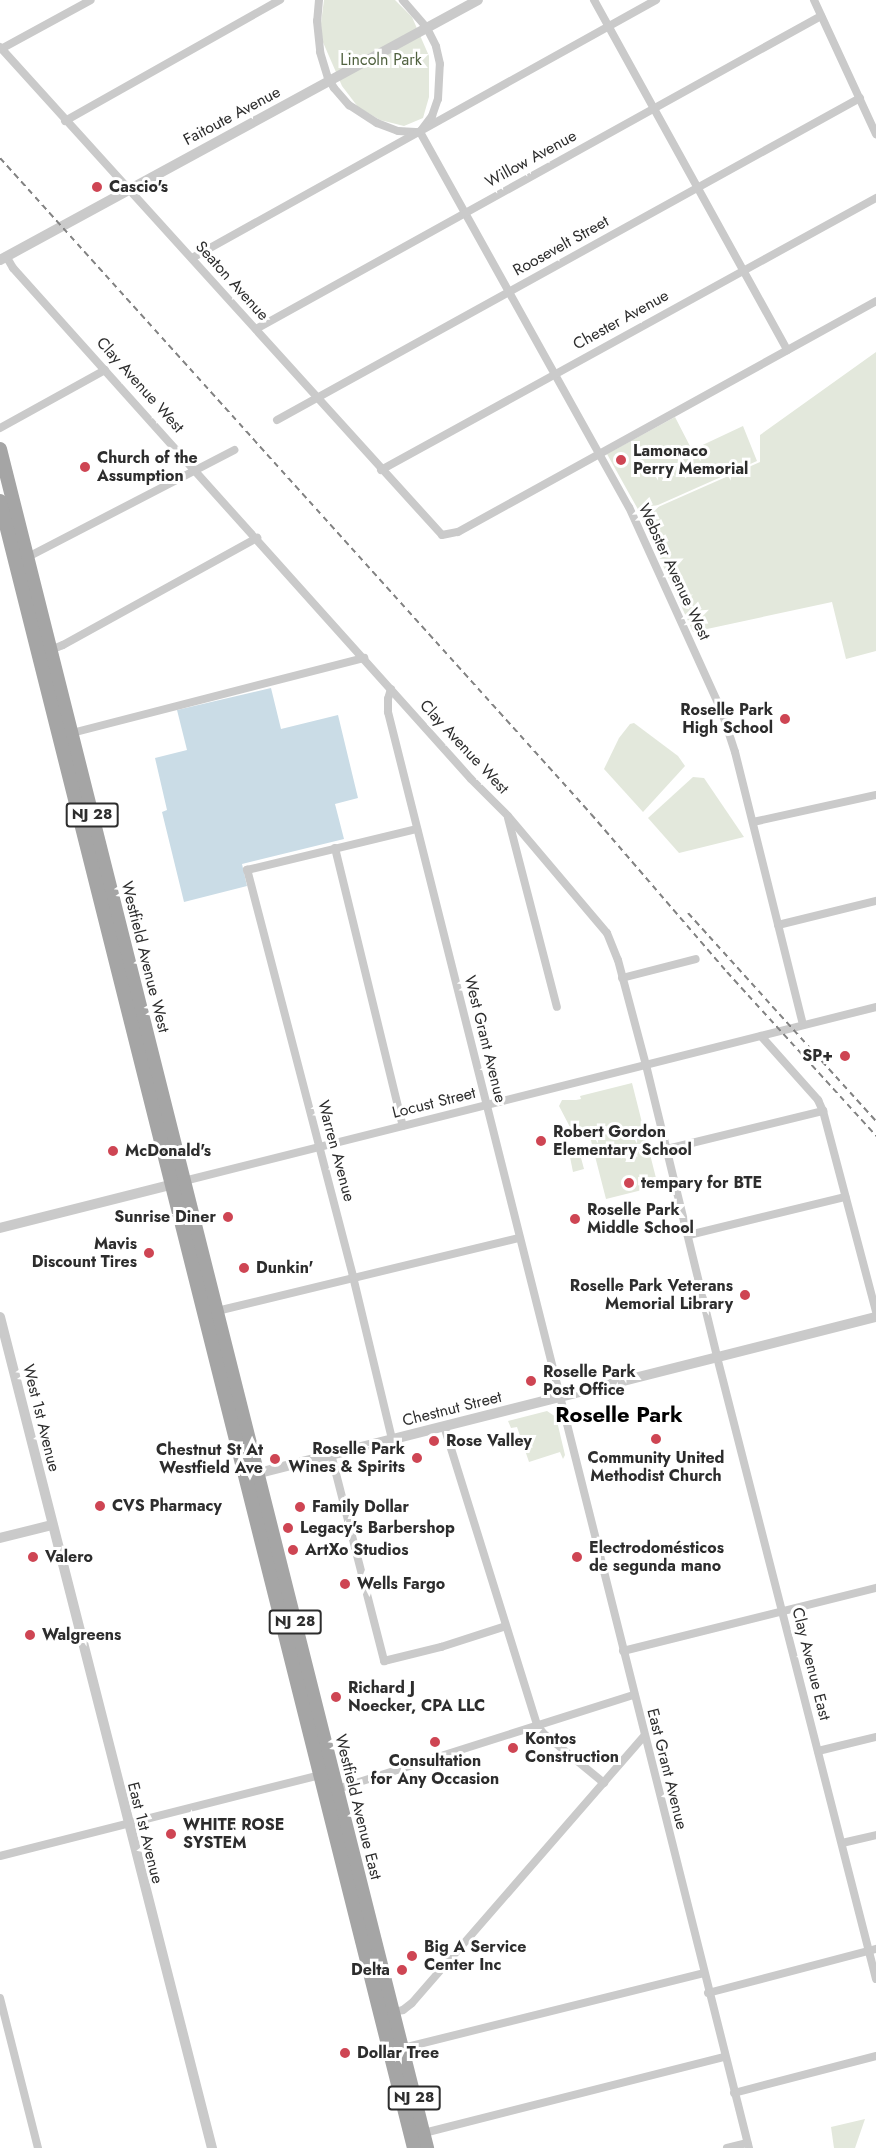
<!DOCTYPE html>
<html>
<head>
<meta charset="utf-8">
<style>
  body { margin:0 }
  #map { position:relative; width:876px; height:2148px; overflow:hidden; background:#fff; font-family:Jost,sans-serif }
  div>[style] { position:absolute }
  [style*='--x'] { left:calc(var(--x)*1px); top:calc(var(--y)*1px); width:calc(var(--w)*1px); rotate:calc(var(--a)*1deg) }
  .green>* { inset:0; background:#e3e8dc }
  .water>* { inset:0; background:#cadce6 }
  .minor>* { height:8px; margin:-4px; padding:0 4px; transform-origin:4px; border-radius:4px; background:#cacaca }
  .tertiary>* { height:10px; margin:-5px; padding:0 5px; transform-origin:5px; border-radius:5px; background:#cacaca }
  .primary>* { height:14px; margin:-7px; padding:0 7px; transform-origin:7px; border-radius:7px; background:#a5a5a5 }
  .rail>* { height:2px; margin-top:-1px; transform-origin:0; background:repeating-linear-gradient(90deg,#828282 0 6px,transparent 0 10.5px) }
  .dots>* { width:16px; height:16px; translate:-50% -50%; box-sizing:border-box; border:3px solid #fff; border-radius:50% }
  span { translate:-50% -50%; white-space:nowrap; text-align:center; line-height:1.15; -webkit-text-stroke:6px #fff; paint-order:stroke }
  .shield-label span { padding:2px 4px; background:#fff; border:2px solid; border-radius:4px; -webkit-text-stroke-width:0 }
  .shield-label { font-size:15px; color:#2d2d2d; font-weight:700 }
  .park-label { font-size:16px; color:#516240 }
  .street-label { font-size:16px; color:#2d2d2d }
  .poi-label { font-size:16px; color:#2d2d2d; font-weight:700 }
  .left { translate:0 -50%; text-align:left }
  .right { translate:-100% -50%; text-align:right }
  .district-label { font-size:22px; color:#000; font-weight:700 }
</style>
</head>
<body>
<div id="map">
  <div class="green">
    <div style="clip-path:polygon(324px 0,395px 0,412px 17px,429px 56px,429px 97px,423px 118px,404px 126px,380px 120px,358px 107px,342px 86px,322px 40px,321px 23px)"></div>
    <div style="clip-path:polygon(876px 352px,876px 651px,846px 659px,832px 602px,693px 632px,640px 515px,760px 462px,760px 435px)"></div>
    <div style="clip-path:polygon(675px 417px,692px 450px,743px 426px,757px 461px,640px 513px,607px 454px)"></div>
    <div style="clip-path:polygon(634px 723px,678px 756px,685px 766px,643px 812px,604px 769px,619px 738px,630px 724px)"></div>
    <div style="clip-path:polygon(693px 777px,704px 778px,744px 837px,679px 853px,648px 818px)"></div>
    <div style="clip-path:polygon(632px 1083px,658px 1186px,606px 1199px,588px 1129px,576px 1131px,571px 1129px,559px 1106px,562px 1100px,576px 1100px,581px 1099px,580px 1096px)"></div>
    <div style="clip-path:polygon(580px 1154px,584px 1169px,573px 1172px,570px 1157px)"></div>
    <div style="clip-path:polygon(547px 1411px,556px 1417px,565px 1455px,563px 1459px,560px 1452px,529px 1462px,517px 1427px,511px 1428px,508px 1421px)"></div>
    <div style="clip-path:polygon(865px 2119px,855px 2148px,834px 2148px,831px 2127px)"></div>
  </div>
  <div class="water">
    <div style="clip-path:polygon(271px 688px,281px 729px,338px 715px,358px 798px,335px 804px,344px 839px,242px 864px,247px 886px,184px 902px,162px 812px,167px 810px,155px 758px,187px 750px,177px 710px)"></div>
  </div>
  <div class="minor">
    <div style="--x:319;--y:0;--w:21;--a:95"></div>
    <div style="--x:317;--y:21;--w:31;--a:84"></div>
    <div style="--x:320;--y:52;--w:27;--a:73"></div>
    <div style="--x:328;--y:78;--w:12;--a:59"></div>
    <div style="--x:334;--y:88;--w:23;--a:49"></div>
    <div style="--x:349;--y:105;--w:33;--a:33"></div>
    <div style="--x:377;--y:123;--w:22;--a:21"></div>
    <div style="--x:398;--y:131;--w:22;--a:3"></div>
    <div style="--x:420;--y:132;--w:20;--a:-53"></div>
    <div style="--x:432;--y:116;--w:18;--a:-71"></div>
    <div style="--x:438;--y:99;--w:35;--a:-87"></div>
    <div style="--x:440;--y:64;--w:18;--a:-103"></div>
    <div style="--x:436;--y:46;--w:20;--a:-117"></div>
    <div style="--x:427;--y:28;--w:37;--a:-131"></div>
    <div style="--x:594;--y:0;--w:400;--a:61.1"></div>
    <div style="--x:814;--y:0;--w:148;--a:65.2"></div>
    <div style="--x:0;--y:47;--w:658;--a:47.83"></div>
    <div style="--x:442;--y:535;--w:16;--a:-11"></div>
    <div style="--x:458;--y:532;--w:478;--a:-28.9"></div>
    <div style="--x:1;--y:49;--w:102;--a:-28.6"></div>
    <div style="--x:65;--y:121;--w:247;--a:-29.4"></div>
    <div style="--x:420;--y:132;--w:429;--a:60.9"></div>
    <div style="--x:629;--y:507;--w:225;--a:65.6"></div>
    <div style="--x:722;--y:712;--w:42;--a:72"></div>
    <div style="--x:735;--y:752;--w:281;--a:76"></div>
    <div style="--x:6;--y:256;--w:14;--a:60"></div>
    <div style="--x:13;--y:268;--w:686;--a:48.13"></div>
    <div style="--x:471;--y:779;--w:52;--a:45"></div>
    <div style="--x:508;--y:816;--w:153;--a:49.8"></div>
    <div style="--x:607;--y:933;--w:29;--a:68"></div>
    <div style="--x:618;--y:960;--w:109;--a:75.1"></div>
    <div style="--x:646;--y:1065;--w:301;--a:76.3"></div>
    <div style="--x:717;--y:1357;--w:642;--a:75.66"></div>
    <div style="--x:192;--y:258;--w:531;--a:-29.08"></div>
    <div style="--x:256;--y:329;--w:646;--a:-28.99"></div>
    <div style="--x:277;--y:420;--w:666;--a:-28.91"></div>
    <div style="--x:0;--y:428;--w:120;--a:-28.9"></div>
    <div style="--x:381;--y:470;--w:565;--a:-28.79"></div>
    <div style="--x:24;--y:559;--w:237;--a:-27.4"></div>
    <div style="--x:48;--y:651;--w:16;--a:-22"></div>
    <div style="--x:63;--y:645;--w:222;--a:-28.9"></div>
    <div style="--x:391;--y:689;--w:10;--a:107"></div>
    <div style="--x:388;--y:699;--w:13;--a:90"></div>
    <div style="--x:388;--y:712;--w:1481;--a:75.89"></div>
    <div style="--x:68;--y:734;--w:306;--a:-14.4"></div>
    <div style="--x:508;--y:818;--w:195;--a:75.5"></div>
    <div style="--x:753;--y:822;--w:126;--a:-12.4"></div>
    <div style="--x:335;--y:848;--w:286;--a:76.3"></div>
    <div style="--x:778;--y:925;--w:101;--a:-13.8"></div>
    <div style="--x:622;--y:978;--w:76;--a:-14.4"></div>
    <div style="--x:761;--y:1036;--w:86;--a:48.3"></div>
    <div style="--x:818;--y:1100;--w:12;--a:66"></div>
    <div style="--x:823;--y:1111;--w:208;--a:75.2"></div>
    <div style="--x:667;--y:1149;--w:161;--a:-13.7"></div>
    <div style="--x:184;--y:1181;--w:714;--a:-14.11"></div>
    <div style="--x:689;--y:1235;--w:161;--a:-13.7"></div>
    <div style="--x:217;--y:1311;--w:311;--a:-13.6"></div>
    <div style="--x:444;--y:1426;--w:313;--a:72.7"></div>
    <div style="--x:537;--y:1725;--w:10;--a:53"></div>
    <div style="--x:543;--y:1733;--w:79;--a:39.3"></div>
    <div style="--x:392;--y:1439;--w:168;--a:-103.5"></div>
    <div style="--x:353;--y:1276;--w:420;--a:-104.6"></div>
    <div style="--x:247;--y:870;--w:175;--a:-13.6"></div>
    <div style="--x:331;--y:1454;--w:214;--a:75.6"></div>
    <div style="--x:384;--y:1661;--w:59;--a:-13.8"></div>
    <div style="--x:441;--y:1647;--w:68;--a:-17.9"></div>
    <div style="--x:623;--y:1651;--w:261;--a:-14"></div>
    <div style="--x:818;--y:1751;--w:60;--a:-13.6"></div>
    <div style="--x:334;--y:1790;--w:314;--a:-17.6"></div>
    <div style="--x:842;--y:1843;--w:35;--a:-13"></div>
    <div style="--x:0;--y:1856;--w:333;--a:-14.2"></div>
    <div style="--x:708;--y:1993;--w:174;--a:-14.7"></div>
    <div style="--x:0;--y:1998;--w:155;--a:75.8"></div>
    <div style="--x:388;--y:2013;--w:15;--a:-11"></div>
    <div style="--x:403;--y:2010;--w:11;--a:-38"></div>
    <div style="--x:412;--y:2003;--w:354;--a:-49"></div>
    <div style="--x:399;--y:2049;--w:313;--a:-14"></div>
    <div style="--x:734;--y:2093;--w:147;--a:-14.6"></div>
    <div style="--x:420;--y:2134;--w:314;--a:-14.2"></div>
    <div style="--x:727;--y:2148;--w:21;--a:-14"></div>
  </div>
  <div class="tertiary">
    <div style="--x:0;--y:260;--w:544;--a:-28.54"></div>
    <div style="--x:0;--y:1228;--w:184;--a:-14.2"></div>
    <div style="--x:0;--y:1317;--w:858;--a:75.69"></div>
    <div style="--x:251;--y:1475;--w:645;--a:-14.19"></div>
    <div style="--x:0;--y:1538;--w:54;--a:-14"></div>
  </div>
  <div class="primary">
    <div style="--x:0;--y:449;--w:1752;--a:75.89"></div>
    <div style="--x:0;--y:501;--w:1698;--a:75.89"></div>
  </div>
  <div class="rail">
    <div style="--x:0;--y:158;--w:883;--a:47.98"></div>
    <div style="--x:591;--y:814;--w:208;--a:49.3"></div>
    <div style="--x:727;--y:972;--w:222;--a:47.7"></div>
    <div style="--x:688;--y:913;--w:280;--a:47.9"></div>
  </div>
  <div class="dots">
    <div style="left:97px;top:187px;background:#ce4553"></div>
    <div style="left:621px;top:460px;background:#ce4553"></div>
    <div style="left:85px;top:467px;background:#ce4553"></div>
    <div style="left:785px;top:719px;background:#ce4553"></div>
    <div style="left:845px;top:1056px;background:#ce4553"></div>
    <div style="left:541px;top:1141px;background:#ce4553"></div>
    <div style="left:113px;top:1151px;background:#ce4553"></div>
    <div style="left:629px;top:1183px;background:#ce4553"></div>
    <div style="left:228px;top:1217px;background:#ce4553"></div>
    <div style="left:575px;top:1219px;background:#ce4553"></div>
    <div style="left:149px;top:1253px;background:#ce4553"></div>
    <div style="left:244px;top:1268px;background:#ce4553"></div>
    <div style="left:745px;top:1295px;background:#ce4553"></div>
    <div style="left:531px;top:1381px;background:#ce4553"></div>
    <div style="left:656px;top:1439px;background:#ce4553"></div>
    <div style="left:434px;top:1441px;background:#ce4553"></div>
    <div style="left:417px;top:1458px;background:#ce4553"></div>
    <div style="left:275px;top:1459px;background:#ce4553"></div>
    <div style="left:100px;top:1506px;background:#ce4553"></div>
    <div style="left:300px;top:1507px;background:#ce4553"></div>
    <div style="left:288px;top:1528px;background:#ce4553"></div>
    <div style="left:293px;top:1550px;background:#ce4553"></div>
    <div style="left:33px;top:1557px;background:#ce4553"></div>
    <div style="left:577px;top:1557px;background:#ce4553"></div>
    <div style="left:345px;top:1584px;background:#ce4553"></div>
    <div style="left:30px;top:1635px;background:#ce4553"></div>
    <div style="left:336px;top:1697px;background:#ce4553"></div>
    <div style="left:435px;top:1742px;background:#ce4553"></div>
    <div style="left:513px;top:1748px;background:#ce4553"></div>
    <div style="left:171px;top:1834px;background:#ce4553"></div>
    <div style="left:412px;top:1956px;background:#ce4553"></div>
    <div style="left:402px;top:1970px;background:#ce4553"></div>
    <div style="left:345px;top:2053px;background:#ce4553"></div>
  </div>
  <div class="shield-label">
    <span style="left:92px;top:815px">NJ 28</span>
    <span style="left:295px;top:1622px">NJ 28</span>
    <span style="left:414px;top:2098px">NJ 28</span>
  </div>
  <div class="park-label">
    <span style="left:381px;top:60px">Lincoln Park</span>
  </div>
  <div class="street-label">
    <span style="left:232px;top:116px;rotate:-28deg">Faitoute Avenue</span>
    <span style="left:531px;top:159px;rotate:-29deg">Willow Avenue</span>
    <span style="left:561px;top:246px;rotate:-29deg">Roosevelt Street</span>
    <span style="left:232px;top:281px;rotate:48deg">Seaton Avenue</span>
    <span style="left:621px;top:320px;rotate:-29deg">Chester Avenue</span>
    <span style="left:140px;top:385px;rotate:48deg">Clay Avenue West</span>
    <span style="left:674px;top:572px;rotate:65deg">Webster Avenue West</span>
    <span style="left:464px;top:747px;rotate:47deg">Clay Avenue West</span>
    <span style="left:145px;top:957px;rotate:76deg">Westfield Avenue West</span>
    <span style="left:485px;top:1039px;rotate:76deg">West Grant Avenue</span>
    <span style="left:434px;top:1103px;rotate:-14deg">Locust Street</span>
    <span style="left:336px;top:1151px;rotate:75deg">Warren Avenue</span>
    <span style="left:452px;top:1409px;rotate:-14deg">Chestnut Street</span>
    <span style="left:41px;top:1418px;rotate:76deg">West 1st Avenue</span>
    <span style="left:811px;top:1664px;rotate:76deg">Clay Avenue East</span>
    <span style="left:667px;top:1769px;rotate:76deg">East Grant Avenue</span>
    <span style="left:358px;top:1807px;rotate:76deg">Westfield Avenue East</span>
    <span style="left:145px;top:1833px;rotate:76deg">East 1st Avenue</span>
  </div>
  <div class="poi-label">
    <span class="left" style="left:109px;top:187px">Cascio's</span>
    <span class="left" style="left:633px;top:460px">Lamonaco<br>Perry Memorial</span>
    <span class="left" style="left:97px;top:467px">Church of the<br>Assumption</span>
    <span class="right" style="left:773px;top:719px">Roselle Park<br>High School</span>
    <span class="right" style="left:833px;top:1056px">SP+</span>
    <span class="left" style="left:553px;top:1141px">Robert Gordon<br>Elementary School</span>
    <span class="left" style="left:125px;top:1151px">McDonald's</span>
    <span class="left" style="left:641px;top:1183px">tempary for BTE</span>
    <span class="left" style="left:587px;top:1219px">Roselle Park<br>Middle School</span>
    <span class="right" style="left:216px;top:1217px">Sunrise Diner</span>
    <span class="right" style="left:137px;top:1253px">Mavis<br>Discount Tires</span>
    <span class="left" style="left:256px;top:1268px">Dunkin'</span>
    <span class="right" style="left:733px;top:1295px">Roselle Park Veterans<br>Memorial Library</span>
    <span class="left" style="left:543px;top:1381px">Roselle Park<br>Post Office</span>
    <span class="left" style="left:446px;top:1441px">Rose Valley</span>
    <span class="right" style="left:405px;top:1458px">Roselle Park<br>Wines &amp; Spirits</span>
    <span class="right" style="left:263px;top:1459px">Chestnut St At<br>Westfield Ave</span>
    <span style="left:656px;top:1467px">Community United<br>Methodist Church</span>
    <span class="left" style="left:112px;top:1506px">CVS Pharmacy</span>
    <span class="left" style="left:312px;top:1507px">Family Dollar</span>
    <span class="left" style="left:300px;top:1528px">Legacy's Barbershop</span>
    <span class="left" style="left:589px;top:1557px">Electrodomésticos<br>de segunda mano</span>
    <span class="left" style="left:305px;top:1550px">ArtXo Studios</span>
    <span class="left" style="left:45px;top:1557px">Valero</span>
    <span class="left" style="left:357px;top:1584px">Wells Fargo</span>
    <span class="left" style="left:42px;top:1635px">Walgreens</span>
    <span class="left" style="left:348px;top:1697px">Richard J<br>Noecker, CPA LLC</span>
    <span class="left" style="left:525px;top:1748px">Kontos<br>Construction</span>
    <span style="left:435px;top:1770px">Consultation<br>for Any Occasion</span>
    <span class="left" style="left:183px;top:1834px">WHITE ROSE<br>SYSTEM</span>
    <span class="left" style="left:424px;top:1956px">Big A Service<br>Center Inc</span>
    <span class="right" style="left:390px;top:1970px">Delta</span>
    <span class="left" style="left:357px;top:2053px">Dollar Tree</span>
  </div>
  <div class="district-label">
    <span style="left:619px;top:1415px">Roselle Park</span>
  </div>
</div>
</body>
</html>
